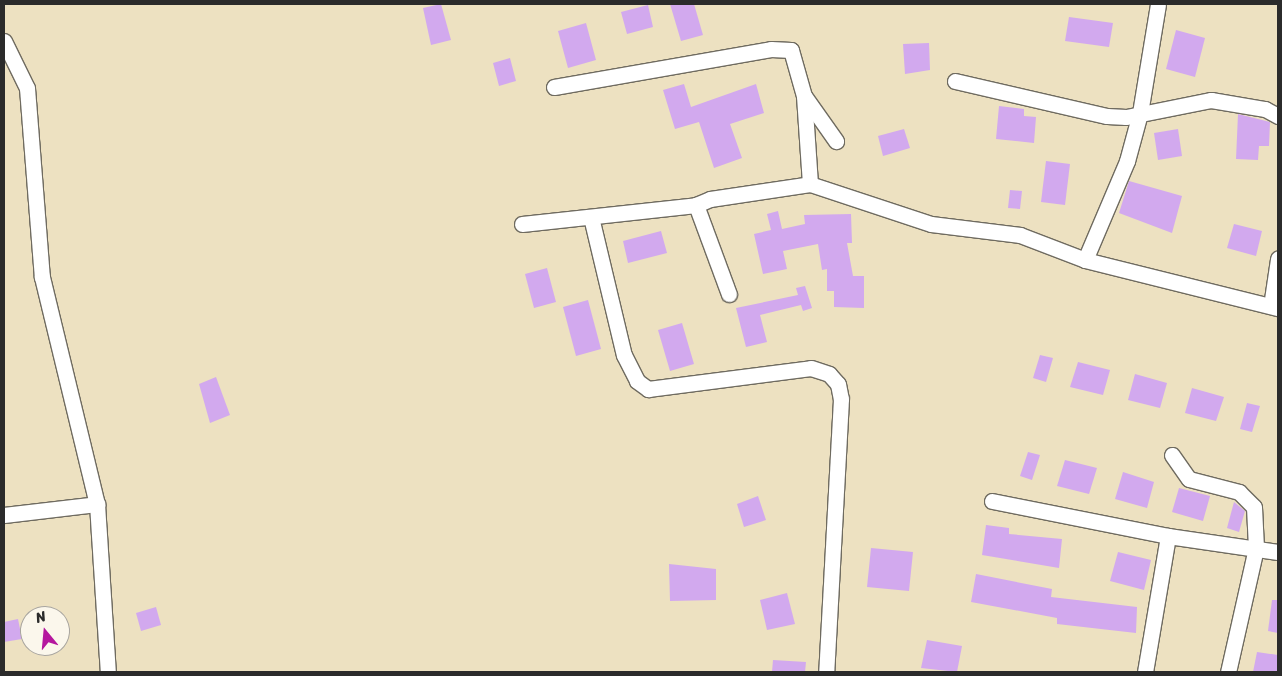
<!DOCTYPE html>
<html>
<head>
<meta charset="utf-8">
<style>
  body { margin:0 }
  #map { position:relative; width:1282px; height:676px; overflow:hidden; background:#ede1c1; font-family:Sriracha,sans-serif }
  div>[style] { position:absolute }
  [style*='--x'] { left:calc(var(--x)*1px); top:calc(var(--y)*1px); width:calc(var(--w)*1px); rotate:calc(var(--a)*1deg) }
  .building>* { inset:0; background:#d2a9ee }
  .roads { filter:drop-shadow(1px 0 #6f6b60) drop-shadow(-1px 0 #6f6b60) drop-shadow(0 1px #6f6b60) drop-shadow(0 -1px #6f6b60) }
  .minor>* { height:15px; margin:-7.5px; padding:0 7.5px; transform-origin:7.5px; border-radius:7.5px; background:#fff }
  span { translate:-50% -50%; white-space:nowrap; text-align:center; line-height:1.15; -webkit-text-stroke:5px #fbf7ec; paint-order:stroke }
  .frame { position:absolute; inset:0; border:5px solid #2b2b2b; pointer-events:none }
  .north { position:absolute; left:20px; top:606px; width:50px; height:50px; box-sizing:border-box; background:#fbf7ec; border:1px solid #a8a59f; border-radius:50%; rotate:343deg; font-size:14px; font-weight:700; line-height:20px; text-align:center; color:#2b2b2b }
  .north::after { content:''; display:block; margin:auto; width:18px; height:22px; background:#b5179e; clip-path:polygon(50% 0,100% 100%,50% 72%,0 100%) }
</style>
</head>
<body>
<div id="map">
  <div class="building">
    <div style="clip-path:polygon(441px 4px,451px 40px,431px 45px,423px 8px)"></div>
    <div style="clip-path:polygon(670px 4px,694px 4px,703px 35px,681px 41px)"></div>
    <div style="clip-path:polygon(648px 5px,653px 27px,627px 34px,621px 12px)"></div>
    <div style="clip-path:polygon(1069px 17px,1113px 23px,1109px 47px,1065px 41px)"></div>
    <div style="clip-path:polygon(586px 23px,596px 60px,568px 68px,558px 31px)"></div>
    <div style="clip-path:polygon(1176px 30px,1205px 38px,1195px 77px,1166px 69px)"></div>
    <div style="clip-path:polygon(929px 43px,930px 70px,905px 74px,903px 44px)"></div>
    <div style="clip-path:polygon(510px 58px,516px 81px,499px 86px,493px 63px)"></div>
    <div style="clip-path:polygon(684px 84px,691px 107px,756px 84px,764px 113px,730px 124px,742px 158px,714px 168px,699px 122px,675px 129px,663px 90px)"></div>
    <div style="clip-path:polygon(999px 106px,1024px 109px,1024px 116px,1036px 117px,1034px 143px,996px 139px)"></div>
    <div style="clip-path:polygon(1238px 114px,1270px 122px,1269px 146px,1259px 146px,1258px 160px,1236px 159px)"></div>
    <div style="clip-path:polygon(904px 129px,910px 148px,883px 156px,878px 136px)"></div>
    <div style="clip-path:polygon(1178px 129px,1182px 156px,1158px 160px,1154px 133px)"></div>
    <div style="clip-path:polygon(1046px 161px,1070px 164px,1065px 205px,1041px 202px)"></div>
    <div style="clip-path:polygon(1129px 181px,1182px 196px,1172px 233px,1119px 213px)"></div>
    <div style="clip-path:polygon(1010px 190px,1022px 191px,1020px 209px,1008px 208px)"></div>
    <div style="clip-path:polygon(778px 211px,782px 229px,805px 224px,804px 215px,851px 214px,852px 243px,847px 243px,853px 276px,864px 276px,864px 308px,834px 307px,834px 291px,827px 291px,827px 269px,822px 270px,818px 244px,783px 251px,787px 269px,763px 274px,754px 234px,771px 230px,767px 214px)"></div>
    <div style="clip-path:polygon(1234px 224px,1262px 231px,1256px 256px,1227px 248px)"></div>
    <div style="clip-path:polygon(661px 231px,667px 253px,628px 263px,623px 241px)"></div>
    <div style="clip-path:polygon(547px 268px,556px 302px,534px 308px,525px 274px)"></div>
    <div style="clip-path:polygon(805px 286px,812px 308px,803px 311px,801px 305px,760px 315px,767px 342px,746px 347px,736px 308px,798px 295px,796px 288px)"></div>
    <div style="clip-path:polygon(588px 300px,601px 349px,576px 356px,563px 307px)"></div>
    <div style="clip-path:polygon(682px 323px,694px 364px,670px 371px,658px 330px)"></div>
    <div style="clip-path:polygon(1040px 355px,1053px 358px,1046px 382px,1033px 378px)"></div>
    <div style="clip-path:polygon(1078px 362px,1110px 370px,1103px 395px,1070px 387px)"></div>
    <div style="clip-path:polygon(1135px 374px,1167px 383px,1160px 408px,1128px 400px)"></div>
    <div style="clip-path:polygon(216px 377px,230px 415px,210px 423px,199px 384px)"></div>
    <div style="clip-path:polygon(1192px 388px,1224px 397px,1216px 421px,1185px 413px)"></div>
    <div style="clip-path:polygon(1247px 403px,1260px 406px,1252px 432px,1240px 429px)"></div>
    <div style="clip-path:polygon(1028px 452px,1040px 455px,1032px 480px,1020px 476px)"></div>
    <div style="clip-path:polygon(1065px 460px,1097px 468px,1089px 494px,1057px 486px)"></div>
    <div style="clip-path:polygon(1123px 472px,1154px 482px,1147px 508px,1115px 499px)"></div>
    <div style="clip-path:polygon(1179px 488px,1210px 496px,1203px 521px,1172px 512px)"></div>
    <div style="clip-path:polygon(758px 496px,766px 520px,744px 527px,737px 504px)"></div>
    <div style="clip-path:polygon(1234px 502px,1245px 511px,1239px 532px,1227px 528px)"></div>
    <div style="clip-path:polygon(986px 525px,1009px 528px,1009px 534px,1062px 539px,1059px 568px,982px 555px)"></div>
    <div style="clip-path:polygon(871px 548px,913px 552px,909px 591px,867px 587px)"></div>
    <div style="clip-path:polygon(1118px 552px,1151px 560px,1144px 590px,1110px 581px)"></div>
    <div style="clip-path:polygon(669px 564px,716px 569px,716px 600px,670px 601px)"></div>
    <div style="clip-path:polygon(976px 574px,1052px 589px,1051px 597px,1137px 607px,1136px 633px,1057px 624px,1057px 618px,971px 602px)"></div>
    <div style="clip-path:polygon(787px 593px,795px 624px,767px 630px,760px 600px)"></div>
    <div style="clip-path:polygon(1272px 600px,1278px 600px,1278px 633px,1268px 631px)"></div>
    <div style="clip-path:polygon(156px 607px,161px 625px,141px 631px,136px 613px)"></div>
    <div style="clip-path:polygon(18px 619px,22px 639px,4px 642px,4px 622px)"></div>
    <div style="clip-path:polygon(927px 640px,962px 646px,957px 672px,921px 668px)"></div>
    <div style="clip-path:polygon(1257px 652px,1278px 655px,1278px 672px,1253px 672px)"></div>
    <div style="clip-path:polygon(773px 660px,806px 662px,805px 672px,772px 672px)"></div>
  </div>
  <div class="roads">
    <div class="minor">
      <div style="--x:4;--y:41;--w:52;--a:63.9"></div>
      <div style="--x:27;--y:88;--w:190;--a:85.5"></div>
      <div style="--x:42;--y:277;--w:234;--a:76.4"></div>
      <div style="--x:97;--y:504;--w:168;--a:86.3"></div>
      <div style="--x:955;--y:81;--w:156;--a:13"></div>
      <div style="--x:1107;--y:116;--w:19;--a:3"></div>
      <div style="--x:1126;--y:117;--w:87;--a:-11.3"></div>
      <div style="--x:1211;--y:100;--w:55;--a:9.5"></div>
      <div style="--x:1265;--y:109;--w:15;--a:28"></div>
      <div style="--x:554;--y:87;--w:220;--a:-9.9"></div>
      <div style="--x:771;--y:49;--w:20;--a:3"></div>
      <div style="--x:791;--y:50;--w:48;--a:74.2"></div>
      <div style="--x:804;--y:96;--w:88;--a:86.1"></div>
      <div style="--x:805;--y:97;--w:54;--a:54.8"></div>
      <div style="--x:696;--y:205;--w:95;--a:69.7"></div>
      <div style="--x:591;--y:217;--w:142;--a:76.6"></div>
      <div style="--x:624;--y:355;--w:29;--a:63"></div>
      <div style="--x:637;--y:381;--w:14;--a:36"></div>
      <div style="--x:648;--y:389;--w:164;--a:-7.3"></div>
      <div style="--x:811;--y:368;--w:19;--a:18"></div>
      <div style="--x:829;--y:374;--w:13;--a:48"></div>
      <div style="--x:838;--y:384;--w:15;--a:79"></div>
      <div style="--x:841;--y:399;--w:273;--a:93.1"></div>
      <div style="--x:522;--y:224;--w:175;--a:-6.2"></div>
      <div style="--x:696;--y:205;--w:15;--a:-23"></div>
      <div style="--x:710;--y:199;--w:101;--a:-8.5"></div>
      <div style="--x:810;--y:184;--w:127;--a:18.3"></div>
      <div style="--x:931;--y:224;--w:90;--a:7"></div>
      <div style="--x:1020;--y:235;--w:70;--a:21"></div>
      <div style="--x:1085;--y:260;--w:199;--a:14"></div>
      <div style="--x:1085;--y:260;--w:108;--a:-67"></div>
      <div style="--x:1127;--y:161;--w:50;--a:-74.8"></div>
      <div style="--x:1140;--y:113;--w:110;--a:-80.6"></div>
      <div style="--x:1271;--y:306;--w:48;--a:-81.5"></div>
      <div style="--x:1172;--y:455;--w:29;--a:55"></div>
      <div style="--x:1189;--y:479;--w:52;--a:14.6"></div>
      <div style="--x:1239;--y:492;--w:21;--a:45"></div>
      <div style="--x:1254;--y:507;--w:41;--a:87.2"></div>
      <div style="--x:1256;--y:548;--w:127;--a:102.7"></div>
      <div style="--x:992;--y:501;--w:179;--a:11.2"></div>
      <div style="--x:1168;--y:536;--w:111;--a:8.3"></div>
      <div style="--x:4;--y:515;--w:94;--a:-6.7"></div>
      <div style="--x:1145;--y:672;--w:138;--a:-80.4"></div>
    </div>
  </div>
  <div class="frame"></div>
  <div class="north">N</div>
</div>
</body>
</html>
